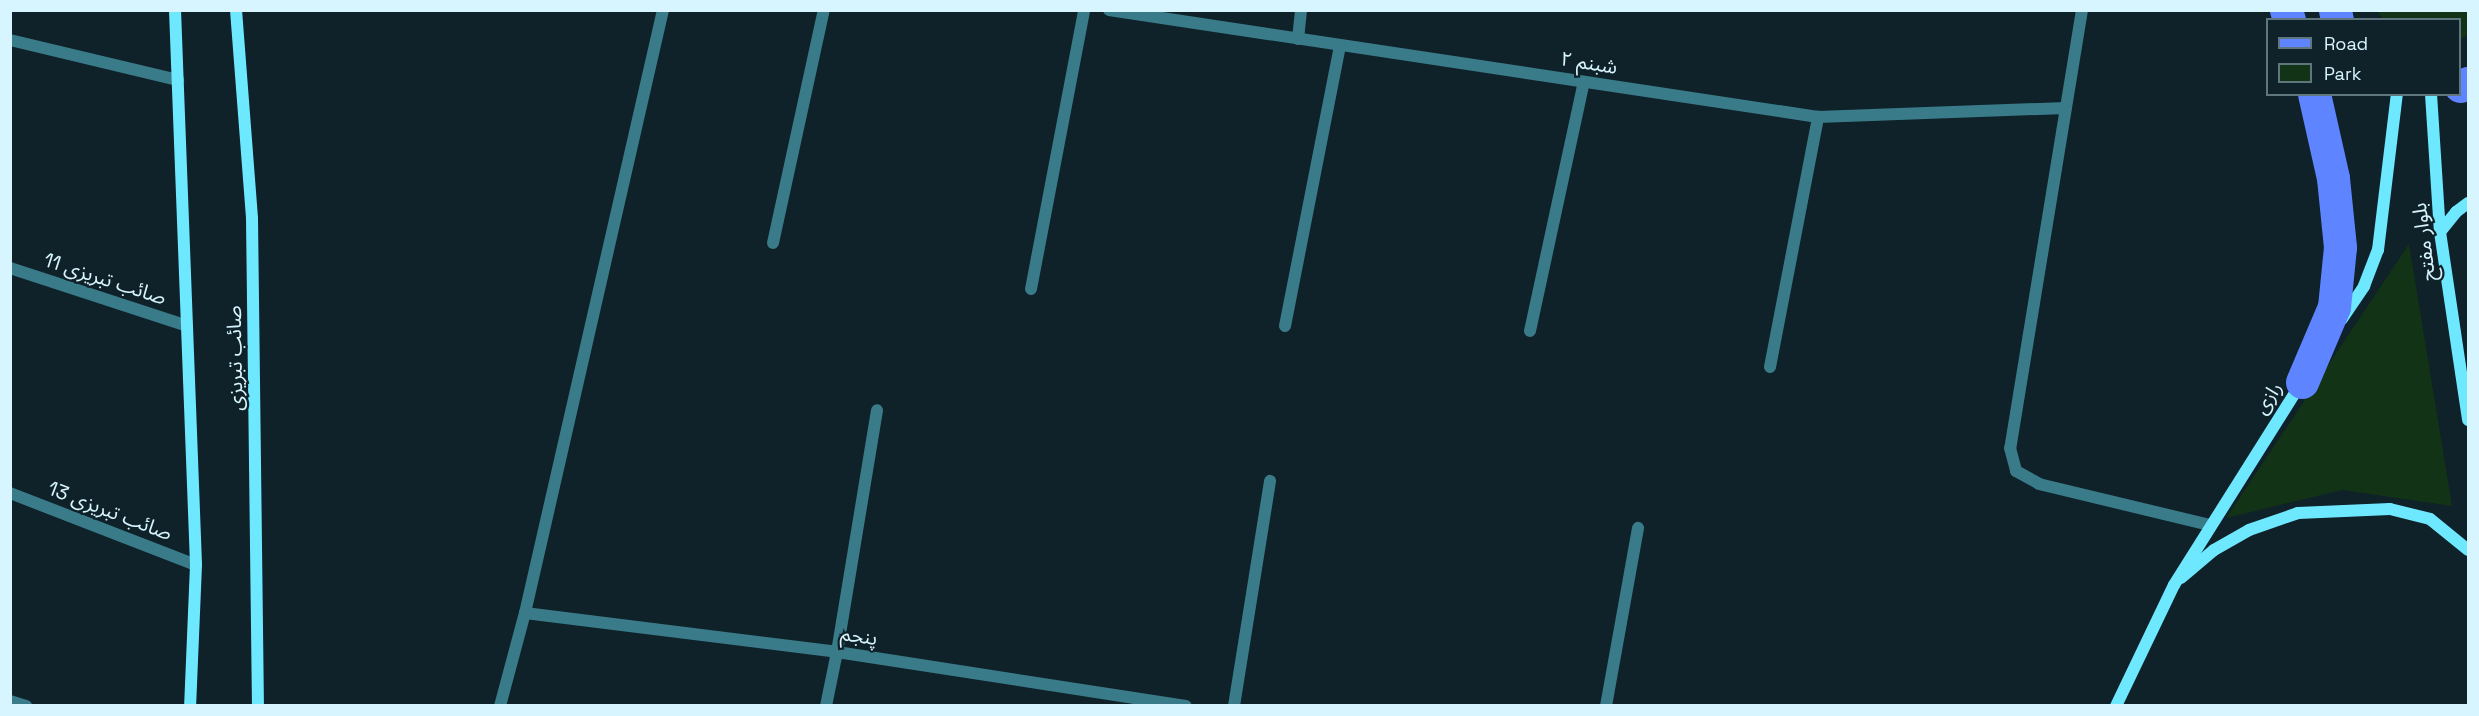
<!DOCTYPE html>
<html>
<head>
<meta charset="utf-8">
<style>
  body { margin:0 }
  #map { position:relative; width:2479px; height:716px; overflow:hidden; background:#0f2129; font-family:"Space Grotesk","Noto Sans Arabic",sans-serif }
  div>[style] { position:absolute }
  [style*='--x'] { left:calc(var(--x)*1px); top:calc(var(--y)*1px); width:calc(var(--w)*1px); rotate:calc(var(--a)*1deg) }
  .green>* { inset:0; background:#123315 }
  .street>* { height:12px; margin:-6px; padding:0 6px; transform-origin:6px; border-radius:6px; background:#397b89 }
  .secondary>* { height:12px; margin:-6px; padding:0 6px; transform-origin:6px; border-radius:6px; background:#6ee8ff }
  .primary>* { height:33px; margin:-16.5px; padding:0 16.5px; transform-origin:16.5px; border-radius:16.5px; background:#5e85ff }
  span { translate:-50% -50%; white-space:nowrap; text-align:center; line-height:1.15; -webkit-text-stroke:4.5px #0f2129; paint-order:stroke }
  .street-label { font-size:20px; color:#d7f5ff }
  .frame { position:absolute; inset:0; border:12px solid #d7f5ff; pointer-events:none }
  .legend { position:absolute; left:2266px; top:18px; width:195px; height:78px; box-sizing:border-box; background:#0f2129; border:2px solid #5f767f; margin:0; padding:8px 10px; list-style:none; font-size:18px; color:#d7f5ff }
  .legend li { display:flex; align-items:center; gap:12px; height:30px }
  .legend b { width:30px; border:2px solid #5f767f }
</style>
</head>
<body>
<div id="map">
  <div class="green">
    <div style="clip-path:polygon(2377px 11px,2468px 11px,2468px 35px,2460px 40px,2460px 20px,2383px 19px)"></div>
    <div style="clip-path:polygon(2409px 244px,2452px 506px,2342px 490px,2226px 518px)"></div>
  </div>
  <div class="street">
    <div style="--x:1109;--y:10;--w:717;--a:8.58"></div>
    <div style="--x:1818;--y:117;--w:248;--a:-2.1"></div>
    <div style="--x:2082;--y:10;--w:444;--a:99.3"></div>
    <div style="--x:2010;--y:448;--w:24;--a:75"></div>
    <div style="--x:2016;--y:471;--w:26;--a:29"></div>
    <div style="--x:2039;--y:484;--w:176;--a:13.5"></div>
    <div style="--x:1298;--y:39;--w:29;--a:-84"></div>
    <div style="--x:10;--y:40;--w:173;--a:13.4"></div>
    <div style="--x:773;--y:243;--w:239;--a:-77.7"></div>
    <div style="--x:10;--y:268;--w:186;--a:18.1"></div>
    <div style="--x:1031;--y:289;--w:284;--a:-79.2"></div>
    <div style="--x:1285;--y:326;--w:286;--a:-78.9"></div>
    <div style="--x:1530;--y:331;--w:255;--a:-77.8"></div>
    <div style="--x:1770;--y:367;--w:255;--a:-79.1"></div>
    <div style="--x:10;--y:493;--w:199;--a:21.2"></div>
    <div style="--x:525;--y:613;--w:314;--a:7.1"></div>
    <div style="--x:837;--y:652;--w:353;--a:8.8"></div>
    <div style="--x:10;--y:701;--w:17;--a:17"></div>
    <div style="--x:500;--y:706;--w:96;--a:-75"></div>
    <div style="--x:525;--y:613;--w:619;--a:-77.11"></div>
    <div style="--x:826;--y:706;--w:55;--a:-78.5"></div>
    <div style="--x:837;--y:652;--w:245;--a:-80.6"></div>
    <div style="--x:1234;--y:706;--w:228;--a:-80.9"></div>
    <div style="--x:1606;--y:706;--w:181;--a:-79.8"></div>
  </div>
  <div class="secondary">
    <div style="--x:175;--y:10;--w:555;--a:87.83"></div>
    <div style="--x:196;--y:565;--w:141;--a:92.4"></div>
    <div style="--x:236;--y:10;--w:209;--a:85.6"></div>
    <div style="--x:252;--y:218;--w:488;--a:89.3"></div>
    <div style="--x:2431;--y:94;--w:138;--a:86.3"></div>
    <div style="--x:2440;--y:232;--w:190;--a:81.5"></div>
    <div style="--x:2440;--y:232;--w:26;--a:-51"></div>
    <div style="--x:2456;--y:212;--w:15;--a:-37"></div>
    <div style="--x:2342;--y:319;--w:40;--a:-56"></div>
    <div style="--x:2364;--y:286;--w:39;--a:-69"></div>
    <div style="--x:2378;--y:250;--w:157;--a:-83.1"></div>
    <div style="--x:2181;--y:578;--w:43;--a:-40.3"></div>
    <div style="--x:2214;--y:550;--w:40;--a:-29.7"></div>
    <div style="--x:2249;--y:530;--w:52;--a:-19.1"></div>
    <div style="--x:2298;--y:513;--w:92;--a:-2.5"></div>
    <div style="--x:2390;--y:509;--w:41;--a:14"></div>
    <div style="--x:2430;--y:519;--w:49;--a:39.2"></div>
    <div style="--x:2116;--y:706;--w:134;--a:-64.4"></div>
    <div style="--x:2174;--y:585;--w:240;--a:-57.8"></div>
  </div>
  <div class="primary">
    <div style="--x:2286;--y:10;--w:10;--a:73"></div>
    <div style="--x:2335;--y:10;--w:10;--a:79"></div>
    <div style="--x:2460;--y:86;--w:9;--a:-21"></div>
    <div style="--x:2302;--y:382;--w:82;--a:-66.9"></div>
    <div style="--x:2334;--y:307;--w:60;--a:-84.3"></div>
    <div style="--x:2340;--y:247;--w:69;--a:-95.8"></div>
    <div style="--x:2333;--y:178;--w:86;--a:-102.7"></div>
  </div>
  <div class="street-label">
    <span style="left:1589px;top:63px;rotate:9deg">شبنم ۲</span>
    <span style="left:2424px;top:242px;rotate:-97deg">بلوار مفتح</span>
    <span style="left:105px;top:279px;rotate:18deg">صائب تبریزی 11</span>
    <span style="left:235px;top:358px;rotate:-91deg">صائب تبریزی</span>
    <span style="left:2268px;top:398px;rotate:-57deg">رازی</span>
    <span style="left:110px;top:511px;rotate:21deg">صائب تبریزی 13</span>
    <span style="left:859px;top:636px;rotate:8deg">پنجم</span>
  </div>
  <div class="frame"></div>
  <ul class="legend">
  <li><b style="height:8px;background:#5e85ff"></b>Road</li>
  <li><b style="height:16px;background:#123315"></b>Park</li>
  </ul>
</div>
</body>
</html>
